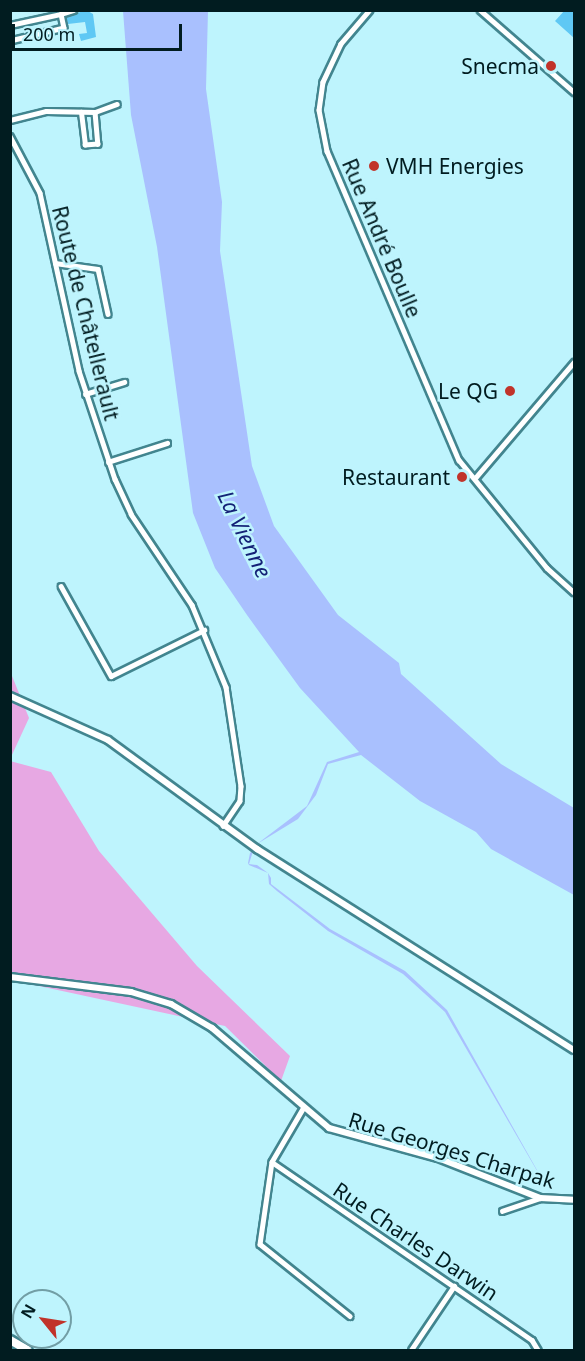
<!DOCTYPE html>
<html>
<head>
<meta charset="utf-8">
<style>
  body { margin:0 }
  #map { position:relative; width:585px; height:1361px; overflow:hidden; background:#bef4fd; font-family:"Noto Sans",sans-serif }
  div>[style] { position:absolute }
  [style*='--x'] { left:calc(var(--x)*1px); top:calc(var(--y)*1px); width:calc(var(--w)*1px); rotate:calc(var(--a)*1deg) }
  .green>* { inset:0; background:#e7a8e3 }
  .water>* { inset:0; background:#a9c0fe }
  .building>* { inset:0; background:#5fc8f4 }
  .roads { filter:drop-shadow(2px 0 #42858f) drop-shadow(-2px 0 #42858f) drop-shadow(0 2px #42858f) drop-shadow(0 -2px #42858f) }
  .minor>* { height:4.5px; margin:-2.25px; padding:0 2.25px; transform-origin:2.25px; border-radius:2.25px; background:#fff }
  .tertiary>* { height:6px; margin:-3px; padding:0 3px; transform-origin:3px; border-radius:3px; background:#fff }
  .motorway>* { height:8px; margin:-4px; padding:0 4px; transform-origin:4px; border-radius:4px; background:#fff }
  .dots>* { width:16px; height:16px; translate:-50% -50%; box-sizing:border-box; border:3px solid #bef4fd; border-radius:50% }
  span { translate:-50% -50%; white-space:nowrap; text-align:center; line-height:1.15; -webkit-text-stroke:5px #bef4fd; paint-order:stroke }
  .poi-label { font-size:21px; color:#011c20 }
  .right { translate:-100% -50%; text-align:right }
  .left { translate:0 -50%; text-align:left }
  .street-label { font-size:21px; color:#011c20 }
  .water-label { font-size:22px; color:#142277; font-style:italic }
  .frame { position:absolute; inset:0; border:12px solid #011c20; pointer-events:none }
  .north { position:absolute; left:12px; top:1289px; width:60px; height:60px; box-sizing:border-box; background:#bef4fd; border:2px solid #729ea5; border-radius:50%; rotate:300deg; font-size:16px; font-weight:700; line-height:24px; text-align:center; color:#011c20 }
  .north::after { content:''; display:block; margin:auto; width:21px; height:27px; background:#c1332a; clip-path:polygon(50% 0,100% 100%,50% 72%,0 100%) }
  .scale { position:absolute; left:12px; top:24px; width:170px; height:27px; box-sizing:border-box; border:3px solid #011c20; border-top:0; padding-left:8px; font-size:18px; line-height:21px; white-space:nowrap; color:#011c20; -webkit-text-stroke:4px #bef4fd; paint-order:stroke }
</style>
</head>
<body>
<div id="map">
  <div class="green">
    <div style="clip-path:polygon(10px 671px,29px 718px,11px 757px,10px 757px)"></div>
    <div style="clip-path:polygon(10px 761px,51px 772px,99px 851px,197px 966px,290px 1056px,281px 1081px,225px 1026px,11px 980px)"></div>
  </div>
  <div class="water">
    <div style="clip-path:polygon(123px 11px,208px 11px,206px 89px,222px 202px,220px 251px,252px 466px,274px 526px,338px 615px,399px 663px,401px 674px,501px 764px,574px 808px,574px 895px,491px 849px,476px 832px,420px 801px,361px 755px,328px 764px,316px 795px,298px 819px,257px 844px,307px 806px,327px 762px,359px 752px,300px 688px,247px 615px,215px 568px,193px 513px,157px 247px,131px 115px)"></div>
    <div style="clip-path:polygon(253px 851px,249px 864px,257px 865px,268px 873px,271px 878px,271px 884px,330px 929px,405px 971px,447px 1010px,551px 1195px,445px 1012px,403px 974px,328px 931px,277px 891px,269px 884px,268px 873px,249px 865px,248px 863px,250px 853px)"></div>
  </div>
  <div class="building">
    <div style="clip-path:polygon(86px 10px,93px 14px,96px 37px,81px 41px,79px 34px,87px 33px,85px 22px,68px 24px,66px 17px)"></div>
    <div style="clip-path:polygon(565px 10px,574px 10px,574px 38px,555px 21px)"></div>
  </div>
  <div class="roads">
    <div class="minor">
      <div style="--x:370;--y:10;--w:45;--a:130.5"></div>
      <div style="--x:341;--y:44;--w:42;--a:115.3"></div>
      <div style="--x:323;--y:82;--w:28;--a:98"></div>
      <div style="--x:319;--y:110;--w:42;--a:79"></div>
      <div style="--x:327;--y:151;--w:336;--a:66.9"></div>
      <div style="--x:459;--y:460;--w:139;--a:50.8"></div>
      <div style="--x:547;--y:568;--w:36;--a:42"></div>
      <div style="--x:480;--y:10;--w:125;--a:41.1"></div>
      <div style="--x:61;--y:14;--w:13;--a:-18"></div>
      <div style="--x:10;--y:25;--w:52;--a:-12.2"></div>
      <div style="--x:61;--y:14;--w:14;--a:78"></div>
      <div style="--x:64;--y:28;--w:56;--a:166.5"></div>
      <div style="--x:95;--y:112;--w:23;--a:-20"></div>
      <div style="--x:10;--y:120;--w:37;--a:-14"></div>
      <div style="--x:46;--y:111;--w:49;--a:1.2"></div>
      <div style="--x:95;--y:112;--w:32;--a:85"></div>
      <div style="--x:98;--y:144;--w:13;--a:176"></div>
      <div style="--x:85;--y:145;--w:33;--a:-97"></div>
      <div style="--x:10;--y:136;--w:64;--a:62.2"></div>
      <div style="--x:40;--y:193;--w:182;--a:77.6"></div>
      <div style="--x:79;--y:371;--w:114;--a:71.6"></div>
      <div style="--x:115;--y:479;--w:38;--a:65"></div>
      <div style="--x:131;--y:514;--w:110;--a:56.2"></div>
      <div style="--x:192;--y:605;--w:89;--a:67.5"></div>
      <div style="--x:226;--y:687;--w:100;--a:81.4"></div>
      <div style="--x:241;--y:786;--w:15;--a:94"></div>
      <div style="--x:240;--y:801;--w:30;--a:124"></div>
      <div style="--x:55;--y:263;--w:43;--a:7.9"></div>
      <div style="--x:98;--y:269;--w:46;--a:77.5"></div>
      <div style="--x:85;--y:394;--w:41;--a:-17.1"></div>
      <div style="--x:108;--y:462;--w:62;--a:-17.9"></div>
      <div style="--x:476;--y:477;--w:151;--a:-49.6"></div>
      <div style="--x:61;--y:586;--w:103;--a:60.9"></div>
      <div style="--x:111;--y:676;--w:104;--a:-26.3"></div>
      <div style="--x:303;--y:1109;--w:61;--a:120.3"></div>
      <div style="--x:272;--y:1162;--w:83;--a:98.3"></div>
      <div style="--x:260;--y:1244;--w:115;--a:38.7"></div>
      <div style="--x:272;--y:1162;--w:315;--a:34.4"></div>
      <div style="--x:532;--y:1340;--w:12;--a:59"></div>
      <div style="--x:502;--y:1211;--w:40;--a:-18.9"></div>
      <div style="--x:411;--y:1350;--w:77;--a:-56.1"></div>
    </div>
    <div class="tertiary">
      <div style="--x:10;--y:696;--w:107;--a:24.2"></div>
      <div style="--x:108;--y:740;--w:185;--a:36.2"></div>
      <div style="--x:257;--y:849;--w:375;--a:32.4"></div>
      <div style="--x:10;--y:977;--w:122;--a:7.1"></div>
      <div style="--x:131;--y:992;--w:42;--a:16.7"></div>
      <div style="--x:171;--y:1004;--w:48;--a:30.3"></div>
      <div style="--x:212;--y:1028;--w:154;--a:40.5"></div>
      <div style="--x:329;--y:1128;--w:113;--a:15.4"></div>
      <div style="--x:438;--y:1158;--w:110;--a:21.4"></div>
      <div style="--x:540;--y:1198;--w:34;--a:3"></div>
    </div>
    <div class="motorway">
      <div style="--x:10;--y:1340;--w:20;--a:30"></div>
    </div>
  </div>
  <div class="dots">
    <div style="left:551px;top:66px;background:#c1332a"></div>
    <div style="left:374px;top:166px;background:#c1332a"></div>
    <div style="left:510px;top:391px;background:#c1332a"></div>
    <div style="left:462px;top:477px;background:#c1332a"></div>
  </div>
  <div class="poi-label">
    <span class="right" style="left:539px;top:66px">Snecma</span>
    <span class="left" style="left:386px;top:166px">VMH Energies</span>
    <span class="right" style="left:498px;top:391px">Le QG</span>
    <span class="right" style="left:450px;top:477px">Restaurant</span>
  </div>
  <div class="street-label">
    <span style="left:382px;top:238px;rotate:67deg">Rue André Boulle</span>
    <span style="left:86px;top:313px;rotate:76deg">Route de Châtellerault</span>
    <span style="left:452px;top:1150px;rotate:17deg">Rue Georges Charpak</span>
    <span style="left:416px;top:1241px;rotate:34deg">Rue Charles Darwin</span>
  </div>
  <div class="water-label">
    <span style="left:245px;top:534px;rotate:64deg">La Vienne</span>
  </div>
  <div class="frame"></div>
  <div class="north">N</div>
  <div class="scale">200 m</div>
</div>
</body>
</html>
